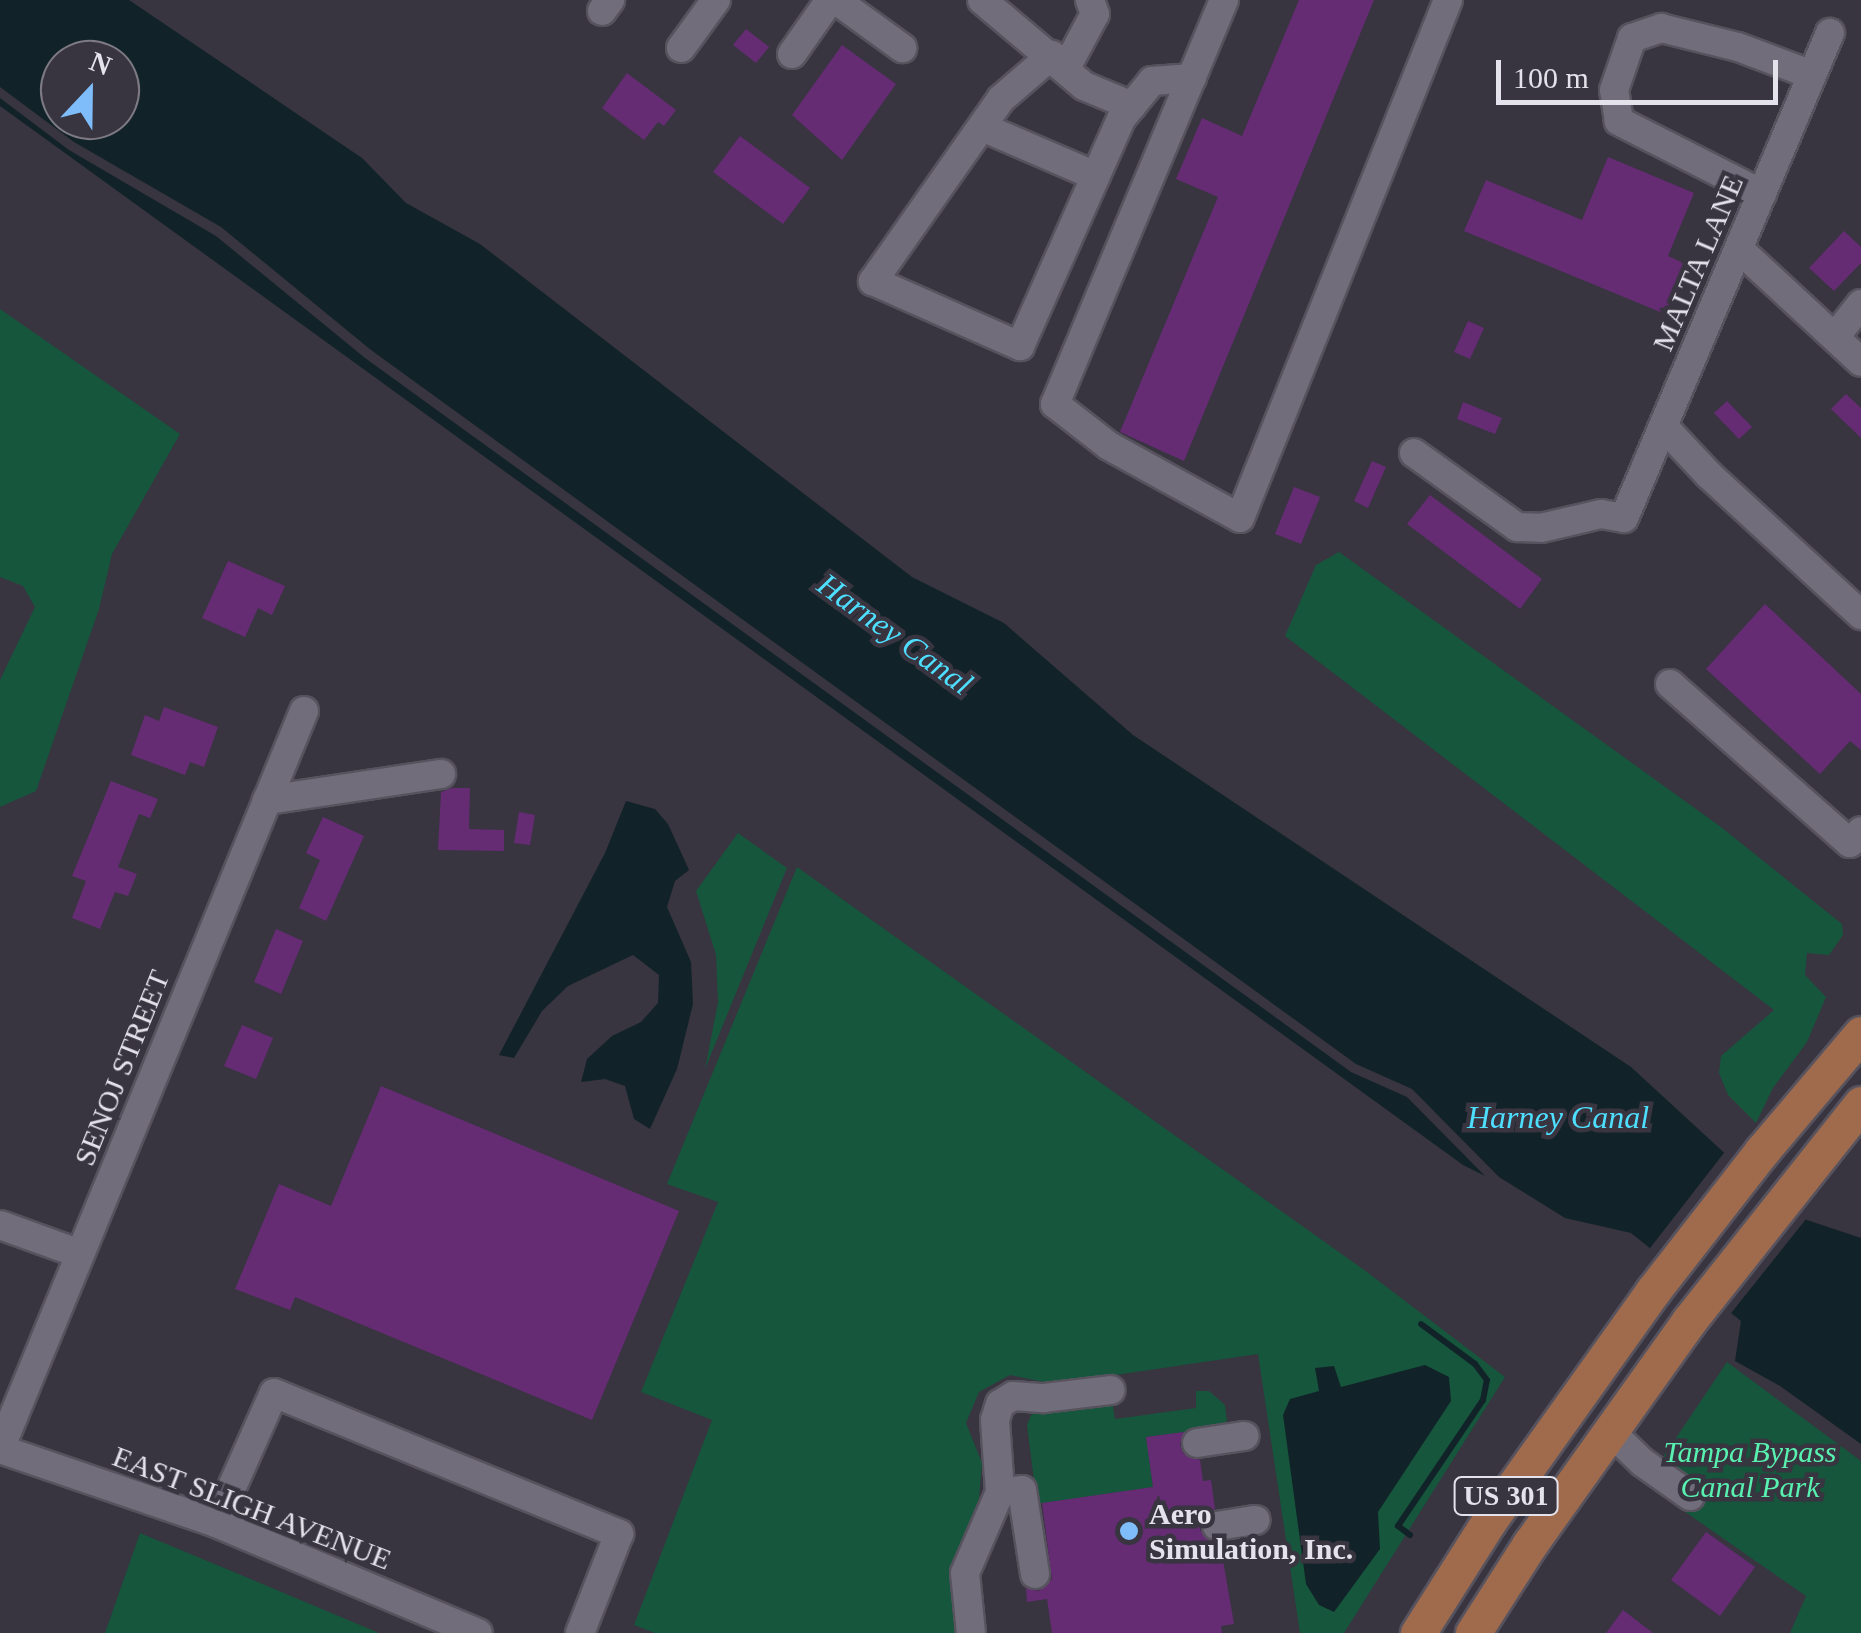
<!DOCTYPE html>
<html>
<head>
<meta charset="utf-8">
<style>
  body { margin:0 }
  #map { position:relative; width:1861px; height:1633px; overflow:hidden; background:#383440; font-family:Georgia,serif }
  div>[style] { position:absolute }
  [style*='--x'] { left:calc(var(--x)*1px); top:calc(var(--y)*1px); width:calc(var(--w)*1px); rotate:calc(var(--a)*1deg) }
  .green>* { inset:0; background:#16563c }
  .water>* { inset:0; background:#112328 }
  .pier>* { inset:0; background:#383440 }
  .stream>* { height:6px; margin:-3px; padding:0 3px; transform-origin:3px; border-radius:3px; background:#112328 }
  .building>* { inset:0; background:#652c74 }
  .roads { filter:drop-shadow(2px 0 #57535e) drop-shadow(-2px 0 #57535e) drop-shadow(0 2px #57535e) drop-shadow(0 -2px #57535e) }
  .minor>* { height:28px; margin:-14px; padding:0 14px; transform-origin:14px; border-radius:14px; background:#726d7b }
  .major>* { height:35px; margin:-17.5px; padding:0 17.5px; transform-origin:17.5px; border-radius:17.5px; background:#a06b4c }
  .dots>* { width:28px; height:28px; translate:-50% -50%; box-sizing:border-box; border:5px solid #383440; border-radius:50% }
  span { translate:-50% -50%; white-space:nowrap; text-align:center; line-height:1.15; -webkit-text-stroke:9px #383440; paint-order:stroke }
  .shield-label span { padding:2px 8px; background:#383440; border:2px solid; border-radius:8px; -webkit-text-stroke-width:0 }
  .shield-label { font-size:28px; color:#e4e2ea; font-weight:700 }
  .street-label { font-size:30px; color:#e4e2ea }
  .park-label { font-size:30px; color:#58f1b0; font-style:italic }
  .poi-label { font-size:30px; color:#e4e2ea; font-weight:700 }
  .left { translate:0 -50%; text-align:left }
  .water-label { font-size:32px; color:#4edfff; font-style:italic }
  .north { position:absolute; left:40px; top:40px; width:100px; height:100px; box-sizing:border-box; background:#383440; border:2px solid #7d7a84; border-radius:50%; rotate:22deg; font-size:28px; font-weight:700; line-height:40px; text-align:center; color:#e4e2ea }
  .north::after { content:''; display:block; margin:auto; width:35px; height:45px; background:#7ebdf9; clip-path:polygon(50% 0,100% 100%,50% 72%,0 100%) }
  .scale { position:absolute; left:1496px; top:60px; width:282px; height:45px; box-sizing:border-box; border:5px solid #e4e2ea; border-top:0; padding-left:12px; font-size:30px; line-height:35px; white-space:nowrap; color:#e4e2ea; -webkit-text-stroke:8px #383440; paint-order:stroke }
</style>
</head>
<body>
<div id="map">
  <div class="green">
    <div style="clip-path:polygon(0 309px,180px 434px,112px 554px,99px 609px,36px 791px,0 807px,0 680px,35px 607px,23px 586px,0 577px)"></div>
    <div style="clip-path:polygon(1339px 552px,1721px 827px,1842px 924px,1843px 935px,1829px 955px,1807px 953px,1805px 975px,1826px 997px,1807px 1042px,1773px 1088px,1756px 1123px,1728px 1095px,1719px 1073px,1721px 1056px,1774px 1010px,1285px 636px,1316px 565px)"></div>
    <div style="clip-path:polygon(738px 833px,787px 868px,705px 1069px,718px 1002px,716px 955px,696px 891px)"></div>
    <div style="clip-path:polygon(797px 867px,1367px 1272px,1505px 1377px,1344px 1633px,1300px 1633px,1258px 1354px,1054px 1384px,1010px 1375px,979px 1392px,966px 1423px,982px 1463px,979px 1499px,956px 1554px,952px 1575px,958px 1633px,655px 1633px,634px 1625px,712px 1420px,641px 1392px,718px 1202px,667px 1184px)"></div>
    <div style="clip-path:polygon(1727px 1362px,1861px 1461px,1861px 1633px,1790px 1633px,1806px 1596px,1645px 1484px)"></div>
    <div style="clip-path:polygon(1196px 1391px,1209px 1391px,1225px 1405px,1227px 1421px,1217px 1428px,1146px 1437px,1153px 1487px,1037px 1504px,1027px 1425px,1031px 1415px,1042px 1408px,1112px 1400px,1115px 1419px,1196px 1408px)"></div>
    <div style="clip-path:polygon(140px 1533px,272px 1588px,379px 1633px,105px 1633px)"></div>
  </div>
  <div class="water">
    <div style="clip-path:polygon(evenodd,0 0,129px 0,362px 158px,406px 203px,480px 244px,912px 577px,1004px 623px,1133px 735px,1631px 1067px,1756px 1182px,1804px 1219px,1861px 1238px,1861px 1444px,1780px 1386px,1735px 1361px,1741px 1321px,1631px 1233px,1565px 1218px,1499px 1177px,1412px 1089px,1356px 1064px,371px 350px,221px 227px,74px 142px,0 87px,0 0,60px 60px,120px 60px,120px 120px,60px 120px,60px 60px)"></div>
    <div style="clip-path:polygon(0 98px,69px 150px,216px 236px,365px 358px,1351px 1072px,1407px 1097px,1485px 1176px,1463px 1165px,0 106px)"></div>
    <div style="clip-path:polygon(626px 801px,655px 809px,668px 824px,689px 870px,675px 881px,667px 907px,691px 962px,693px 1004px,677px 1069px,650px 1129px,634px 1119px,625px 1086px,605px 1079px,581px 1082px,587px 1059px,612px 1036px,641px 1022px,658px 1003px,659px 975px,633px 955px,568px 986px,542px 1011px,514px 1058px,499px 1055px,605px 853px)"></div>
    <div style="clip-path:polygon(1425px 1365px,1449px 1377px,1451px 1401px,1378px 1512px,1380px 1549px,1334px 1612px,1319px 1605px,1306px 1584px,1283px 1415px,1290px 1399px,1319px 1391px,1315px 1368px,1334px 1366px,1341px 1387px)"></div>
  </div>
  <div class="pier">
    <div style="clip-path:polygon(1727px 1149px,1758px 1178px,1795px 1179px,1813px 1200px,1810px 1214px,1728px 1317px,1647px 1252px)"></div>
  </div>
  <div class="stream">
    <div style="--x:1410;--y:1535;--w:15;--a:-143"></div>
    <div style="--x:1398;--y:1526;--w:152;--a:-56"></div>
    <div style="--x:1483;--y:1400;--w:20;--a:-79"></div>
    <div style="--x:1487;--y:1380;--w:20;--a:-127"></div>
    <div style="--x:1475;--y:1364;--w:67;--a:-143.5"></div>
  </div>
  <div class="building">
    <div style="clip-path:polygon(1299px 0,1374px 0,1184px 461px,1120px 432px,1218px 197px,1176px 179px,1202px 118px,1242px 136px)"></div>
    <div style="clip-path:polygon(746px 29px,769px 47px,756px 63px,733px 45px)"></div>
    <div style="clip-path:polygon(842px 45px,896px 84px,842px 160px,792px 115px)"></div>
    <div style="clip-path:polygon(627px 73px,676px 110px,664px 126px,658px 122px,644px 140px,602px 108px)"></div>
    <div style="clip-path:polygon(740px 136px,810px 188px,783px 224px,713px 172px)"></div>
    <div style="clip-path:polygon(1608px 157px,1694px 193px,1668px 256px,1686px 264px,1665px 314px,1464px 231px,1486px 180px,1582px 220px)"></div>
    <div style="clip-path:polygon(1844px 231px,1861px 247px,1861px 263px,1834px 291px,1809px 268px)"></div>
    <div style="clip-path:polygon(1468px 321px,1484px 328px,1470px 359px,1454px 352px)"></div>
    <div style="clip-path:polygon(1846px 394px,1861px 408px,1861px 438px,1831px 409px)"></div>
    <div style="clip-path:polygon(1727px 401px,1752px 427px,1739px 439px,1714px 413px)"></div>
    <div style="clip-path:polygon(1463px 402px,1502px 418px,1495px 434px,1457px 419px)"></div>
    <div style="clip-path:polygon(1372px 461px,1386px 467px,1368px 508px,1354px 501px)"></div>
    <div style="clip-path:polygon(1294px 487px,1320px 497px,1301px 544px,1275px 534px)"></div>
    <div style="clip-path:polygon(1430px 495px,1542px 579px,1520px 609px,1407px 524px)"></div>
    <div style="clip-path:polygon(228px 561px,285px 586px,272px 615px,258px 608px,245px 637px,202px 618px)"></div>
    <div style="clip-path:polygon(1765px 604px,1861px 694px,1861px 750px,1850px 741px,1820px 774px,1706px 669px)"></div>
    <div style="clip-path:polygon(164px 707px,218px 727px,204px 767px,190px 762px,185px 775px,131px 755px,145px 715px,159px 721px)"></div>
    <div style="clip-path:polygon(111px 781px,158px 799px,150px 818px,139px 814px,118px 867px,137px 874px,128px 896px,115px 892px,100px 929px,72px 918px,86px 881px,72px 876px)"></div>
    <div style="clip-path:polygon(452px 788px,470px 788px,469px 829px,504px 830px,504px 851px,438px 850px,441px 792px)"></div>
    <div style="clip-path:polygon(519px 812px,535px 815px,530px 845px,514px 843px)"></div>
    <div style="clip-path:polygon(323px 817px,364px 836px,326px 921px,299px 908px,320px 860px,306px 853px)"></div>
    <div style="clip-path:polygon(276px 929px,303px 941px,281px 994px,254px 982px)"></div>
    <div style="clip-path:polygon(242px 1025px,273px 1038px,256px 1079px,224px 1066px)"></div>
    <div style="clip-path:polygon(381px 1086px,679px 1211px,592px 1420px,295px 1297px,290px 1310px,235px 1289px,279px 1184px,331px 1206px)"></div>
    <div style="clip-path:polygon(1184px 1432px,1180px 1445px,1183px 1453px,1200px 1460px,1203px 1481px,1211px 1480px,1215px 1509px,1201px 1519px,1200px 1530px,1210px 1542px,1220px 1543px,1234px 1624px,1221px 1626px,1222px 1633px,1052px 1633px,1047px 1599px,1027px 1602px,1026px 1588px,1039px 1591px,1052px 1579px,1042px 1503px,1153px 1487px,1146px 1437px)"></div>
    <div style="clip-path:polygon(1706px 1532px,1755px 1567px,1720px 1616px,1671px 1580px)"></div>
    <div style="clip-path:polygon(1623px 1610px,1653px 1633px,1606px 1633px)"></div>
  </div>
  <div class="roads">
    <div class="minor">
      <div style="--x:836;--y:0;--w:82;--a:36"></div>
      <div style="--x:982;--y:0;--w:133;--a:40.1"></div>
      <div style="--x:1084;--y:86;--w:52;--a:22.6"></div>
      <div style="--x:1224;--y:0;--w:438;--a:112.7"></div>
      <div style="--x:1055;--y:404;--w:68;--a:37.9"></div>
      <div style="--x:1109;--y:446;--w:149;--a:28.8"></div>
      <div style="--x:1240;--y:518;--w:558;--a:-68.12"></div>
      <div style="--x:602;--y:11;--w:14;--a:-54"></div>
      <div style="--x:681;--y:48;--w:59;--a:-53.9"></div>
      <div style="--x:792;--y:54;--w:66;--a:-54.9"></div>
      <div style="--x:1052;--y:55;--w:67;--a:139.2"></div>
      <div style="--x:1001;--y:99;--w:223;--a:125.1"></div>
      <div style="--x:873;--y:281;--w:161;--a:23.9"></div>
      <div style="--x:1020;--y:346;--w:248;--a:-66"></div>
      <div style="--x:1121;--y:119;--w:49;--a:-50.8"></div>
      <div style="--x:1152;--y:81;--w:40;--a:-4.3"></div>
      <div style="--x:1066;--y:68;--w:61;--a:-61.8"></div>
      <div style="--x:1095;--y:14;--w:15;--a:-110"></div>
      <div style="--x:982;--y:127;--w:124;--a:23.3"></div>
      <div style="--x:1762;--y:194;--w:161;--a:-153"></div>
      <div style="--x:1619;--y:121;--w:31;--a:-99"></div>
      <div style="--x:1614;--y:90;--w:55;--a:-70.9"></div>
      <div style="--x:1632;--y:38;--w:31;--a:-19"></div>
      <div style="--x:1661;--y:28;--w:79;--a:13.9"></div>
      <div style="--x:1738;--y:47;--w:79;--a:20.7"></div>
      <div style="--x:1739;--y:249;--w:166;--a:42.8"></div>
      <div style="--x:1835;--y:337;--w:42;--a:-51.8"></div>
      <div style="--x:1664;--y:427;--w:66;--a:46.8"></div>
      <div style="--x:1709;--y:475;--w:207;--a:42.6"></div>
      <div style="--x:1414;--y:453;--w:127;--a:35.7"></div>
      <div style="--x:1517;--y:527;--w:24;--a:2"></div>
      <div style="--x:1541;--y:528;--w:62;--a:-13.1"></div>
      <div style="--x:1601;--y:514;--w:23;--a:10"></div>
      <div style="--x:1624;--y:518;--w:527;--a:-66.99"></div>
      <div style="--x:1670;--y:684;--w:240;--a:41.5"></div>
      <div style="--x:1850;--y:843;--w:16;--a:-47"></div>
      <div style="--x:304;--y:711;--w:798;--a:112.39"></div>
      <div style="--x:0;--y:1449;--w:228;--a:18.9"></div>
      <div style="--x:216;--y:1523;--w:284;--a:22.8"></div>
      <div style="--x:267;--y:800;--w:176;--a:-8.5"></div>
      <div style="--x:0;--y:1225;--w:85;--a:19.9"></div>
      <div style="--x:1609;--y:1430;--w:46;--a:44.1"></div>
      <div style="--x:1642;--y:1462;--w:59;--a:35.3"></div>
      <div style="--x:1197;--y:1443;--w:48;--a:-8.5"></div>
      <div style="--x:1000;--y:1492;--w:22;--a:-5"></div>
      <div style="--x:1022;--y:1490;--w:85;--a:81.2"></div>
      <div style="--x:216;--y:1523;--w:142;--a:-66"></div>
      <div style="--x:274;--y:1393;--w:373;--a:22.2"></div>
      <div style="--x:619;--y:1534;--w:106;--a:111.5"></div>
      <div style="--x:1217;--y:1526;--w:39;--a:-9"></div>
      <div style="--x:971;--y:1633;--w:60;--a:-95.7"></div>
      <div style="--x:965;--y:1573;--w:88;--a:-66.6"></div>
      <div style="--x:1000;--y:1492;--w:72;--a:-94"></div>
      <div style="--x:995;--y:1420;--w:17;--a:-73"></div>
      <div style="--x:1000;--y:1404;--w:15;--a:-32"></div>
      <div style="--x:1013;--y:1396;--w:31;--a:4"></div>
      <div style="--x:1044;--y:1398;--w:67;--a:-6.8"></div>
    </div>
    <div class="major">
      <div style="--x:1418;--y:1633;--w:133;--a:-57.6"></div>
      <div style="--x:1489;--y:1521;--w:282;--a:-54.5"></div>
      <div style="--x:1653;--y:1291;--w:177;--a:-52.1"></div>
      <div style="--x:1762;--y:1151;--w:153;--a:-49.8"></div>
      <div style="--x:1473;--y:1633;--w:106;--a:-57.4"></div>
      <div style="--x:1530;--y:1544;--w:274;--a:-54.5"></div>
      <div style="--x:1689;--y:1321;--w:277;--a:-51.6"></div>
    </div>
  </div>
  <div class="dots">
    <div style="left:1129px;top:1531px;background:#7ebdf9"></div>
  </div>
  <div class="shield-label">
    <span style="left:1506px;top:1496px">US 301</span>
  </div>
  <div class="street-label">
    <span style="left:1698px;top:263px;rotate:-67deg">MALTA LANE</span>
    <span style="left:122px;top:1068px;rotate:-68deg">SENOJ STREET</span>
    <span style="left:252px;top:1508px;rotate:21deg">EAST SLIGH AVENUE</span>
  </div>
  <div class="park-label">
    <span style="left:1750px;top:1469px">Tampa Bypass<br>Canal Park</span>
  </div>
  <div class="poi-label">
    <span class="left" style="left:1149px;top:1531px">Aero<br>Simulation, Inc.</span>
  </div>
  <div class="water-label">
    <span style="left:895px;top:634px;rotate:36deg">Harney Canal</span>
    <span style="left:1558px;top:1117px">Harney Canal</span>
  </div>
  <div class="north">N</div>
  <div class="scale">100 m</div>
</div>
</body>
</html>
